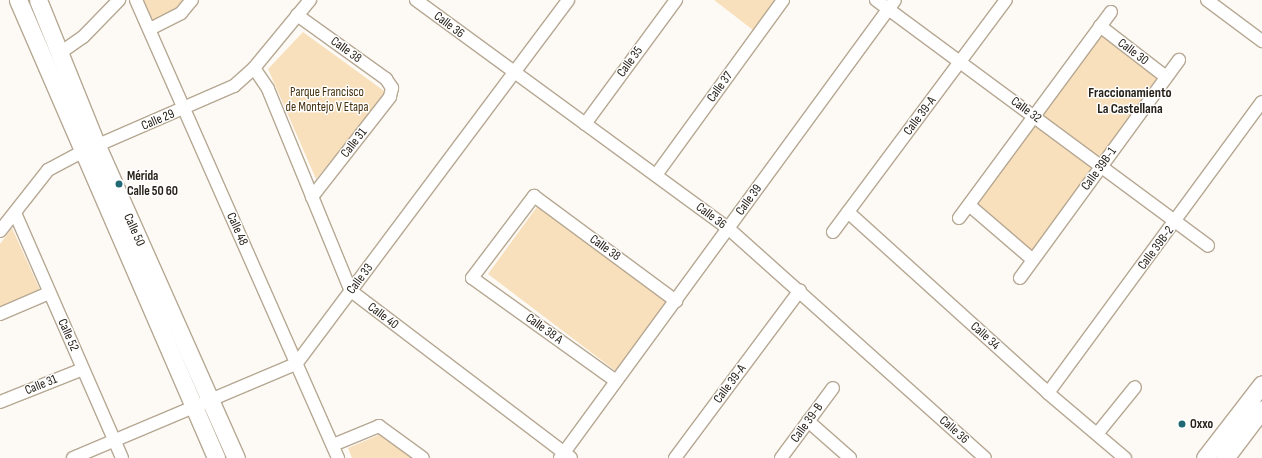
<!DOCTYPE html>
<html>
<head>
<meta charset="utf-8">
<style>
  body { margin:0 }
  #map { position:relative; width:1262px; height:458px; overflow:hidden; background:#fdfaf6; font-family:"Sofia Sans Condensed",sans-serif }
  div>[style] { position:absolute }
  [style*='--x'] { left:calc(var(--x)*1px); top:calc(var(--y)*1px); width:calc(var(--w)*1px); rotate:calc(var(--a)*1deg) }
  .green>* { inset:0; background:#f9e0bc }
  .roads { filter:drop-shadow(1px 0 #b6a893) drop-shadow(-1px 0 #b6a893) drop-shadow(0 1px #b6a893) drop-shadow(0 -1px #b6a893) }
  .minor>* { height:12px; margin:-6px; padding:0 6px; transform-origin:6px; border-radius:6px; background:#fff }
  .secondary>* { height:17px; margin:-8.5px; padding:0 8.5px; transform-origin:8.5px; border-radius:8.5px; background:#fff }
  .dots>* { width:11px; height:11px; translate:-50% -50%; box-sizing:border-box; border:2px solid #fff; border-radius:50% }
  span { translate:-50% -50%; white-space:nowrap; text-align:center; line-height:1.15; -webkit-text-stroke:3px #fff; paint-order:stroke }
  .street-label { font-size:13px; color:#262119 }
  .park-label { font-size:13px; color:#432f0b }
  .poi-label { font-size:13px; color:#262119; font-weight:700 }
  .left { translate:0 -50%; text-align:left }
  .neighbourhood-label { font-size:14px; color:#262119; font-weight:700 }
</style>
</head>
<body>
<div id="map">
  <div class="green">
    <div style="clip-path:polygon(139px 0,187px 0,180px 8px,152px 27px)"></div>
    <div style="clip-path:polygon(714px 0,775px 0,753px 30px)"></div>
    <div style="clip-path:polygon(303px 32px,387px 93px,316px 179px,268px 69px)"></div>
    <div style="clip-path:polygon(1101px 32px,1163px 79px,1102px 160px,1040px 114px)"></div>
    <div style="clip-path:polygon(1034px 123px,1094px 169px,1033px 253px,975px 204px)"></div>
    <div style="clip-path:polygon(539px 204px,668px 300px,617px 372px,488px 274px)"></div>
    <div style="clip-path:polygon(12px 228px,41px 292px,0 310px,0 244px)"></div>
    <div style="clip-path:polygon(381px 434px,415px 458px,352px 458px,348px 448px)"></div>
  </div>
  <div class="roads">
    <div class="minor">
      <div style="--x:136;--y:0;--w:501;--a:66.2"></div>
      <div style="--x:416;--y:0;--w:388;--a:36.2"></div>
      <div style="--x:729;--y:229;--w:343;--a:41.8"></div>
      <div style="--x:876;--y:0;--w:413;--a:36.5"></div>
      <div style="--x:1207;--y:0;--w:69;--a:36.7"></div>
      <div style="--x:297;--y:15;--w:110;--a:35.7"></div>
      <div style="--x:386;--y:79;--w:11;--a:56"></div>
      <div style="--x:392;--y:88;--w:9;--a:103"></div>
      <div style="--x:390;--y:97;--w:127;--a:128"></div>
      <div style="--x:1100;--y:26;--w:83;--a:37.7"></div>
      <div style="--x:150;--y:29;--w:35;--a:-27"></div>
      <div style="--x:181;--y:13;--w:17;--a:-50"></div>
      <div style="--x:60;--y:53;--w:28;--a:-35"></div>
      <div style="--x:83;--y:37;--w:52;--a:-45.8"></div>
      <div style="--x:254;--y:68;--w:25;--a:56"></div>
      <div style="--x:268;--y:89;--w:218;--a:67.7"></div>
      <div style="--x:351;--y:291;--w:276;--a:37.2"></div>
      <div style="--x:585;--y:124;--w:154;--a:-53.7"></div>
      <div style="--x:656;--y:175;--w:216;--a:-54"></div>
      <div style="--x:969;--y:205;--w:84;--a:40.7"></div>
      <div style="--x:848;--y:212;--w:270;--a:42.1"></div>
      <div style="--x:1048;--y:393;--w:101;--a:40.2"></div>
      <div style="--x:15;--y:213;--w:267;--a:66.4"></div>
      <div style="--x:959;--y:218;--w:256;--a:-53.6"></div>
      <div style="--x:0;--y:231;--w:78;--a:-51.8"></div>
      <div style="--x:48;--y:170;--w:38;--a:-28"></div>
      <div style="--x:82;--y:152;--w:166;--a:-23.5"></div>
      <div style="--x:234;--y:86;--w:27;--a:-42"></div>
      <div style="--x:254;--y:68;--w:88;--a:-50.5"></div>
      <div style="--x:833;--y:232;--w:289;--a:-53.3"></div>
      <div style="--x:1020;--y:278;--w:270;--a:-53.9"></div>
      <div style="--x:0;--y:314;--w:53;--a:-23.2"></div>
      <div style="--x:616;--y:381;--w:177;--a:-144.4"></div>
      <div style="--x:472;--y:278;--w:103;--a:-52.9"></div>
      <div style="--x:534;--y:196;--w:177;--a:36.5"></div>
      <div style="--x:1048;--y:393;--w:361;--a:-53.7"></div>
      <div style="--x:0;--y:402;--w:89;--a:-21.7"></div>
      <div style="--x:808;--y:421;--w:56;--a:41.4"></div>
      <div style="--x:1097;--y:434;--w:60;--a:-51"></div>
      <div style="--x:333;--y:445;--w:50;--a:-22.4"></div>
      <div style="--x:379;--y:426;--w:54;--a:36"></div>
      <div style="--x:73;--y:458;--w:242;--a:-22.9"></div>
      <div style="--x:296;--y:364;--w:454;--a:-53.2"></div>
      <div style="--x:560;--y:458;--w:567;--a:-53.82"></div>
      <div style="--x:675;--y:458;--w:209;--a:-53.3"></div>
      <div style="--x:781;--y:458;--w:87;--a:-53.4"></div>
    </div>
    <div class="secondary">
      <div style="--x:18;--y:0;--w:499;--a:66.6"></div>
      <div style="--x:38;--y:0;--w:157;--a:68"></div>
      <div style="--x:97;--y:146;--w:342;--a:66"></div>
      <div style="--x:1205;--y:458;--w:93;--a:-52.4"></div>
      <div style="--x:1225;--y:458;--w:61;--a:-52.9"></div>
    </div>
  </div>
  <div class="dots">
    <div style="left:119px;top:184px;background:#206975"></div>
    <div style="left:1182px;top:424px;background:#206975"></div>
  </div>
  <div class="street-label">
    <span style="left:449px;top:25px;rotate:37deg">Calle 36</span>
    <span style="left:346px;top:50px;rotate:36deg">Calle 38</span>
    <span style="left:1133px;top:52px;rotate:37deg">Calle 30</span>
    <span style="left:630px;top:62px;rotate:-54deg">Calle 35</span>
    <span style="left:720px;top:87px;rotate:-54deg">Calle 37</span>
    <span style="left:1026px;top:110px;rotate:36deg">Calle 32</span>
    <span style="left:920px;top:116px;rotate:-53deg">Calle 39-A</span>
    <span style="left:158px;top:120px;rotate:-23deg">Calle 29</span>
    <span style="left:354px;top:143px;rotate:-52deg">Calle 31</span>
    <span style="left:1099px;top:169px;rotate:-54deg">Calle 39B-1</span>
    <span style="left:749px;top:200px;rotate:-54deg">Calle 39</span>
    <span style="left:711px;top:216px;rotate:37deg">Calle 36</span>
    <span style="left:237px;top:229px;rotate:66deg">Calle 48</span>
    <span style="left:134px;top:230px;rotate:66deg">Calle 50</span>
    <span style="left:605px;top:248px;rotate:36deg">Calle 38</span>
    <span style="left:1156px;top:248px;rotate:-53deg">Calle 39B-2</span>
    <span style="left:360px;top:279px;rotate:-53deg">Calle 33</span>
    <span style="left:383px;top:316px;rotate:37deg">Calle 40</span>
    <span style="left:544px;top:329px;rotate:36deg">Calle 38 A</span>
    <span style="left:68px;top:335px;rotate:66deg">Calle 52</span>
    <span style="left:985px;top:336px;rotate:42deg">Calle 34</span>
    <span style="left:730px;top:384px;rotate:-53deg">Calle 39-A</span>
    <span style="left:41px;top:385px;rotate:-22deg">Calle 31</span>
    <span style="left:807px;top:423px;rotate:-54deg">Calle 39-B</span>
    <span style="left:954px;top:430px;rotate:42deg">Calle 36</span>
  </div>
  <div class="park-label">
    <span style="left:327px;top:100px">Parque Francisco<br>de Montejo V Etapa</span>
  </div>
  <div class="poi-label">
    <span class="left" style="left:127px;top:184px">Mérida<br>Calle 50 60</span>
    <span class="left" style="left:1190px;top:424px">Oxxo</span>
  </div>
  <div class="neighbourhood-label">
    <span style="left:1130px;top:101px">Fraccionamiento<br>La Castellana</span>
  </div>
</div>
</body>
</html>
